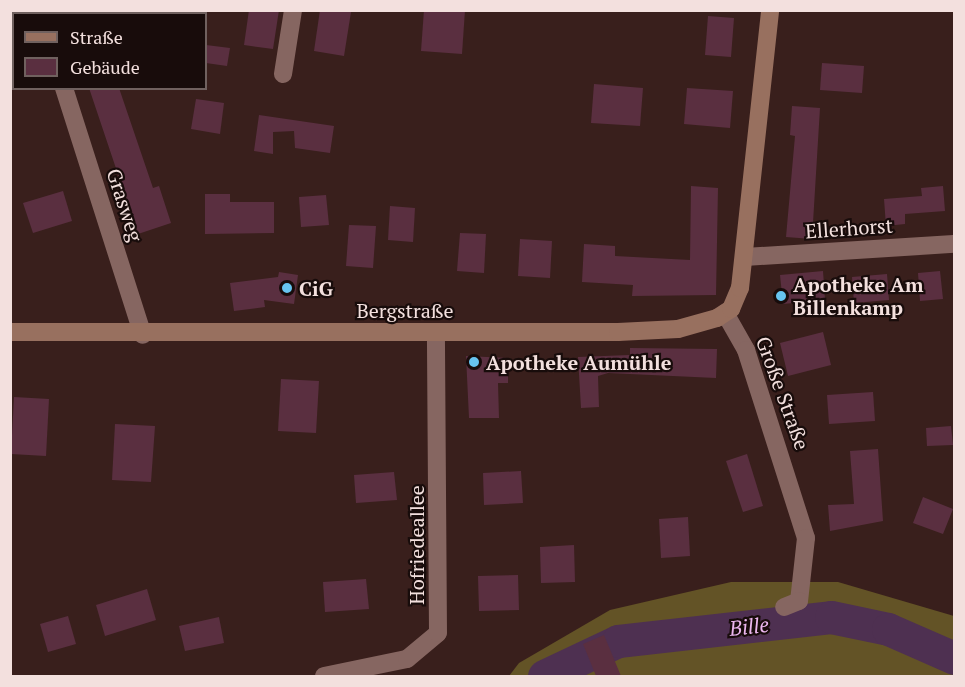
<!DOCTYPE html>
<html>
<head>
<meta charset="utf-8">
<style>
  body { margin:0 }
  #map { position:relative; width:965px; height:687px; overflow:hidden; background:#391f1c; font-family:"PT Serif",serif }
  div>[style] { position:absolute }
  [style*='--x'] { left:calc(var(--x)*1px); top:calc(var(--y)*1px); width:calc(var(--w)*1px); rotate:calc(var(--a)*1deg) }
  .forest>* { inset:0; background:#635326 }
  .river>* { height:33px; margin:-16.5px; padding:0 16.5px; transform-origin:16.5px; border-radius:16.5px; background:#4e3051 }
  .building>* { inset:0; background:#5a2f40 }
  .street>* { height:18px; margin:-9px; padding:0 9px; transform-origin:9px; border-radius:9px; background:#866661 }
  .secondary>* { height:18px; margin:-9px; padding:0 9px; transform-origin:9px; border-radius:9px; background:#98705f }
  .dots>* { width:16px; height:16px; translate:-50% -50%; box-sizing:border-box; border:3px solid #180c0b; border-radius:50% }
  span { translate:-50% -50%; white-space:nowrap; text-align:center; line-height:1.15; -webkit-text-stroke:4.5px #180c0b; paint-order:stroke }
  .street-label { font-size:20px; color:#f3e0de }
  .poi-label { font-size:20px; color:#f3e0de; font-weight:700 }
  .left { translate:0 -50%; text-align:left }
  .water-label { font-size:21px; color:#ebb6ee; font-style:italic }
  .frame { position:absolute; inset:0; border:12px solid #f3e0de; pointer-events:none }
  .legend { position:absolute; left:12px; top:12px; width:195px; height:78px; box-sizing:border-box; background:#180c0b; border:2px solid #70615f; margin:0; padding:8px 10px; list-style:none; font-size:18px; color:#f3e0de }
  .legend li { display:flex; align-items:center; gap:12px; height:30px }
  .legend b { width:30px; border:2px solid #70615f }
</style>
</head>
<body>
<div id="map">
  <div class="forest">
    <div style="clip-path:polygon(731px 582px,838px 582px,954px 616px,954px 676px,509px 676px,519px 663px,610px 610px)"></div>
  </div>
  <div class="river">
    <div style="--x:544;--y:676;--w:82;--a:-25.3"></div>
    <div style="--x:618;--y:641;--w:214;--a:-6.4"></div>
    <div style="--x:831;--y:617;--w:58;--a:11.9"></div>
    <div style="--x:888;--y:629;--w:72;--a:23.7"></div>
  </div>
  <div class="building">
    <div style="clip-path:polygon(249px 10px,279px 10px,273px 49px,244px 45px)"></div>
    <div style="clip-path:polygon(320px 10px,351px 12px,344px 56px,314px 51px)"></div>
    <div style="clip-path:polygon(424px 10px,465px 10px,462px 54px,421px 51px)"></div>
    <div style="clip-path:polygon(708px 16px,734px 18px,731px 57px,705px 55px)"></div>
    <div style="clip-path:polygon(206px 45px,230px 48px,227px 66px,206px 63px)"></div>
    <div style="clip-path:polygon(822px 63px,864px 66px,862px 93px,820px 90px)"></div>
    <div style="clip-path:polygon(594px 84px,643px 88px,640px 126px,591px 123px)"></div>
    <div style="clip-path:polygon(89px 88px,119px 88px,153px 188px,159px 186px,171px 223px,138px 234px)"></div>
    <div style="clip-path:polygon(687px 88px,733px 91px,730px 128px,684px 124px)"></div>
    <div style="clip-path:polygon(196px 99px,224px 103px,220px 134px,191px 129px)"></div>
    <div style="clip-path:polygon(792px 106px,820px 108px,812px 239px,786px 237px,795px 136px,790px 135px)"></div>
    <div style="clip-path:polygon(259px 115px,334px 126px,330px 153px,295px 148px,294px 131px,273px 132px,273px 154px,254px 151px)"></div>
    <div style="clip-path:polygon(691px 186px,718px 188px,716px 295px,632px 296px,633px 285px,582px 282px,584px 244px,615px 246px,615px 256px,690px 260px)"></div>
    <div style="clip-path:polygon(943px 186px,945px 211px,905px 214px,905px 224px,886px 226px,884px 199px,922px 196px,921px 188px)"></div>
    <div style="clip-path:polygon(63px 191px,72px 221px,33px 233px,23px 203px)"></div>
    <div style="clip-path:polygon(205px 194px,230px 194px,230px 202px,274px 202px,274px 233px,205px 234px)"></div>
    <div style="clip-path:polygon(326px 195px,329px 225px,301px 227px,299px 197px)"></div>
    <div style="clip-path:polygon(390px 206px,415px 208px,413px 242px,388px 240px)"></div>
    <div style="clip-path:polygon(349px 225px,376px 226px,373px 268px,346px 266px)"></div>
    <div style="clip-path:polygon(460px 233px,486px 234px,484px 273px,457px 271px)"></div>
    <div style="clip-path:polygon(520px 239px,552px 241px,550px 278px,518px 276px)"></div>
    <div style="clip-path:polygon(823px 271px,825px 300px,783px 304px,780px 275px)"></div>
    <div style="clip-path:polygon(940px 271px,943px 299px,920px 301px,918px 273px)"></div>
    <div style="clip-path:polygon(279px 272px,298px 275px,294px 304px,264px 300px,265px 307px,234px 311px,230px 283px,278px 277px)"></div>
    <div style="clip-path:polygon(887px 274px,889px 300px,854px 303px,852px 277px)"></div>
    <div style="clip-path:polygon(823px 332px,831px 365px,788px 376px,780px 343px)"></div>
    <div style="clip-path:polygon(630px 348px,717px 349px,716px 378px,608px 373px,598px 376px,599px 407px,581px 408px,578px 357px,630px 355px)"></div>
    <div style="clip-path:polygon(466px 356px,508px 358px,508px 383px,498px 383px,499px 418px,469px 418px)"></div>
    <div style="clip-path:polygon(281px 379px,319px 381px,316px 433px,278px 431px)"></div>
    <div style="clip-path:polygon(873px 392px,875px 421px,829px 424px,827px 395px)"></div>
    <div style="clip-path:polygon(14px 397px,49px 399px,46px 456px,11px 454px)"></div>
    <div style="clip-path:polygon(115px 424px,155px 426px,151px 482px,112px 480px)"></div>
    <div style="clip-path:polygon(951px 426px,953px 445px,927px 446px,926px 428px)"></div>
    <div style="clip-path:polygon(878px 449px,883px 521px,830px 531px,828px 505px,854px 504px,850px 451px)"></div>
    <div style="clip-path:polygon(747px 454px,763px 506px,743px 512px,726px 461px)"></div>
    <div style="clip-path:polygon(521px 471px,523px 503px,484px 505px,483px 473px)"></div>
    <div style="clip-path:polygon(394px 472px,397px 500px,356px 503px,354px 475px)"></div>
    <div style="clip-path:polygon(923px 497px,953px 509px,943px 534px,913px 523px)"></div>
    <div style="clip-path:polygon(688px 517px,690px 556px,661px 558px,659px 519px)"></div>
    <div style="clip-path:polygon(574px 545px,575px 582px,541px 583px,540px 547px)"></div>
    <div style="clip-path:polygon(518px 575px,519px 610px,479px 611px,478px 576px)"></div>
    <div style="clip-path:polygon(366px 579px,369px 609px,325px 612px,323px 582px)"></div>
    <div style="clip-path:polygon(147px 589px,156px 620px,105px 636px,96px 605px)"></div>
    <div style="clip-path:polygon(68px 616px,76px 644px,48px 652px,40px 624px)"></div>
    <div style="clip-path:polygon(219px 617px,224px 643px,185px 651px,179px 626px)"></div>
    <div style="clip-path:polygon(604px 635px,621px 676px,596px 676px,583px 644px)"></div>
  </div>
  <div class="street">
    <div style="--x:39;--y:10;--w:4;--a:76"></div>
    <div style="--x:283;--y:74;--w:65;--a:-81.1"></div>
    <div style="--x:64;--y:88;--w:259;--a:72.3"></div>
    <div style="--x:745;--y:257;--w:209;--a:-3.6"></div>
    <div style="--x:725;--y:313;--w:43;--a:60.4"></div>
    <div style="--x:746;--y:350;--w:197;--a:72.3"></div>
    <div style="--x:806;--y:538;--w:63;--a:96.3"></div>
    <div style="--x:799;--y:601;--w:16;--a:158"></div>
    <div style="--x:324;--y:676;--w:85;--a:-11.6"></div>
    <div style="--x:407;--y:659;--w:40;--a:-40"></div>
    <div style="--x:438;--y:633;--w:301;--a:-90.4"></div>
  </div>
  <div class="secondary">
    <div style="--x:10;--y:332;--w:608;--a:0"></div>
    <div style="--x:618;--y:332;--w:60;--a:-2.9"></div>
    <div style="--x:678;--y:329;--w:41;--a:-15.8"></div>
    <div style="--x:717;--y:318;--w:17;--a:-33"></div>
    <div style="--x:731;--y:309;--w:23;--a:-67"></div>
    <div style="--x:740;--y:288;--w:280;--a:-83.8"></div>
  </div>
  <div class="dots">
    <div style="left:287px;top:288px;background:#67c4f0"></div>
    <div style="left:781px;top:296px;background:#67c4f0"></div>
    <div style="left:474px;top:362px;background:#67c4f0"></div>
  </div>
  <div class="street-label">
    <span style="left:125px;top:205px;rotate:72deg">Grasweg</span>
    <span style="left:849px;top:228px;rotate:-4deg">Ellerhorst</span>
    <span style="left:405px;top:310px">Bergstraße</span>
    <span style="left:783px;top:393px;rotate:70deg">Große Straße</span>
    <span style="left:416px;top:545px;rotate:-90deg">Hofriedeallee</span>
  </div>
  <div class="poi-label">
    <span class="left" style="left:793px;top:296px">Apotheke Am<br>Billenkamp</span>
    <span class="left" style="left:299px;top:288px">CiG</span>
    <span class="left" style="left:486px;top:362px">Apotheke Aumühle</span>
  </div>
  <div class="water-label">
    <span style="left:749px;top:626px;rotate:-6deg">Bille</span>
  </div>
  <div class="frame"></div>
  <ul class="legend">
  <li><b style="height:8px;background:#98705f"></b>Straße</li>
  <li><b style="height:16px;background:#5a2f40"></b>Gebäude</li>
  </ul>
</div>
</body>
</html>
